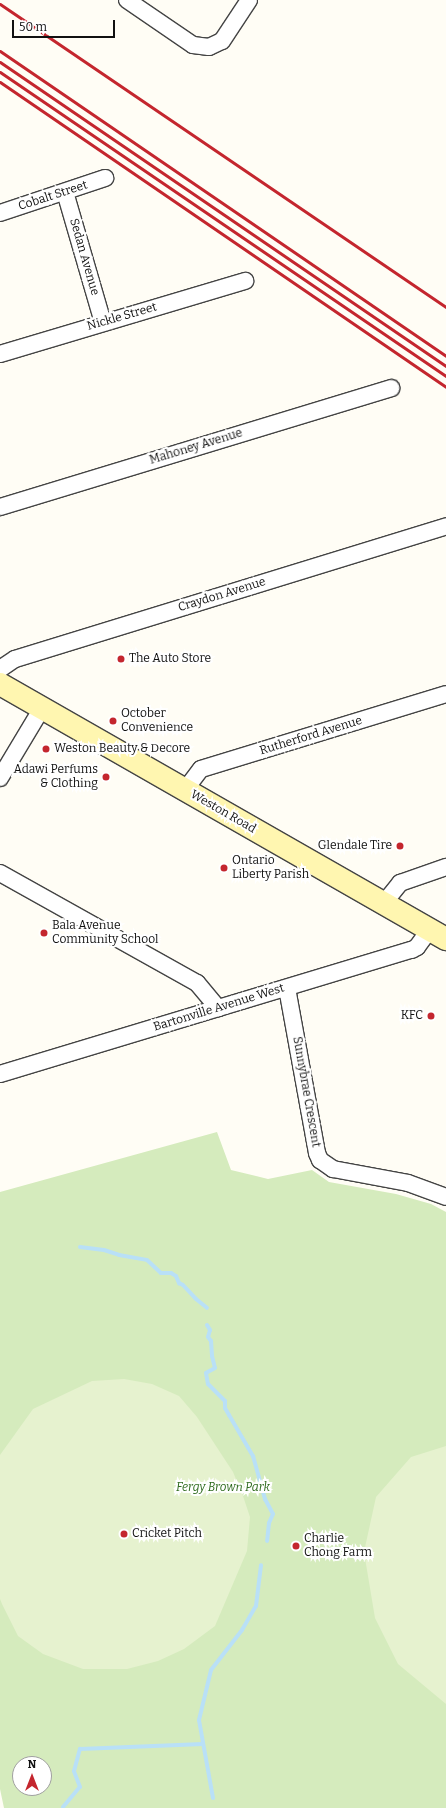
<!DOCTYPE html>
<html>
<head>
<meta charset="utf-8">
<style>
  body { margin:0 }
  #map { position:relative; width:446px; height:1808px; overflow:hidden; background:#fffdf5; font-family:Bitter,serif }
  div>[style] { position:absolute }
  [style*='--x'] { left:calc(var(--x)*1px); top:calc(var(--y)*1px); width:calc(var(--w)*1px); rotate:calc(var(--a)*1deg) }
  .green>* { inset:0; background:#d5ebbd }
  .pitch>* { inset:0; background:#e6f2cf }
  .stream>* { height:4px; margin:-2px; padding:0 2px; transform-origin:2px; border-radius:2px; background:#b9e0f7 }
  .roads { filter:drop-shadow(1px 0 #444) drop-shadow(-1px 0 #444) drop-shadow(0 1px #444) drop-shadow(0 -1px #444) }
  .minor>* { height:16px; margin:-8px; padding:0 8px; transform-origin:8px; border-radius:8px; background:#fff }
  .secondary>* { height:22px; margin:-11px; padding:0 11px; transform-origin:11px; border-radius:11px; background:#fff6b0 }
  .rail>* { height:3px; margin:-1.5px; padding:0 1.5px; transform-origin:1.5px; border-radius:1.5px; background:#c4262e }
  .dots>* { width:11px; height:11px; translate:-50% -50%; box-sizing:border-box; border:2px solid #fff; border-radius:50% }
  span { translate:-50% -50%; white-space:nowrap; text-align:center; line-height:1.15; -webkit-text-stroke:4px #fff; paint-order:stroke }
  .street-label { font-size:12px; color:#111 }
  .poi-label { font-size:12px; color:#111 }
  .left { translate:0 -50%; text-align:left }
  .right { translate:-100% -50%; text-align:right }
  .park-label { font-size:12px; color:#2f6b1f; font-style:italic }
  .north { position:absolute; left:12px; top:1756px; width:40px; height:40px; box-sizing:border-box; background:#fff; border:1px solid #a0a0a0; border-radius:50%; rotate:0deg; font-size:11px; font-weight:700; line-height:16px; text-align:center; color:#111 }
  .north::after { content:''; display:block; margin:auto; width:14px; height:18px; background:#c4262e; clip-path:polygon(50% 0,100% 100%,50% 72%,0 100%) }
  .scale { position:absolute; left:12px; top:20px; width:103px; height:18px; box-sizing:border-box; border:2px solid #111; border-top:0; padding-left:5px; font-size:12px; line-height:14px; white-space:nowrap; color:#111; -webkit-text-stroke:3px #fff; paint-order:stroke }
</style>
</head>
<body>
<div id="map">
  <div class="green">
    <div style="clip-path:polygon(evenodd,217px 1132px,231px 1170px,268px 1179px,312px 1170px,329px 1182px,396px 1194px,431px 1204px,446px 1212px,446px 1808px,4px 1808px,0 1789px,0 1192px,217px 1132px,20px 1764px,44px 1764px,44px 1788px,20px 1788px,20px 1764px)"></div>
  </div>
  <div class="pitch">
    <div style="clip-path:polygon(124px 1379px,152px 1384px,179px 1396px,197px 1417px,233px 1472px,243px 1496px,250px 1517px,247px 1551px,215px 1626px,184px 1649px,158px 1661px,127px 1669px,83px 1669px,43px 1654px,18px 1636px,2px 1604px,0 1599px,0 1455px,33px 1409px,92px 1381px)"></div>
    <div style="clip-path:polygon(446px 1446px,446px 1704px,398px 1664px,375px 1618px,364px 1552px,376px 1497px,411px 1457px)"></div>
  </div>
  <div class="stream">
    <div style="--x:80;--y:1247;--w:24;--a:7"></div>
    <div style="--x:104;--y:1250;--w:16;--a:18"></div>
    <div style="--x:119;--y:1255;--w:28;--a:10"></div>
    <div style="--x:147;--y:1260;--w:19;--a:43"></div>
    <div style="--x:161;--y:1273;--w:10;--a:0"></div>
    <div style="--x:171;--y:1273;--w:6;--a:31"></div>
    <div style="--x:176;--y:1276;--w:8;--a:67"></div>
    <div style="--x:179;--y:1283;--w:4;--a:27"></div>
    <div style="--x:183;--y:1285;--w:19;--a:47"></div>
    <div style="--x:196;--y:1299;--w:14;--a:39"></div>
    <div style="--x:207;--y:1325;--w:6;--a:59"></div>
    <div style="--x:210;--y:1330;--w:7;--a:106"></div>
    <div style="--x:208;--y:1337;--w:5;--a:53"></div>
    <div style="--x:211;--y:1341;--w:15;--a:86"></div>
    <div style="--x:212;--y:1356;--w:12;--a:76"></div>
    <div style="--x:215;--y:1368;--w:10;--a:151"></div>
    <div style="--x:206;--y:1373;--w:11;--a:80"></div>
    <div style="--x:208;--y:1384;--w:24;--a:45"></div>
    <div style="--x:225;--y:1401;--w:7;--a:90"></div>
    <div style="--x:225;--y:1408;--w:8;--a:60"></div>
    <div style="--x:229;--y:1415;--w:48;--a:59.7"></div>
    <div style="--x:253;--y:1456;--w:45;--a:74.4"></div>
    <div style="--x:265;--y:1499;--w:17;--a:62"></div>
    <div style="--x:273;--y:1514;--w:10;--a:114"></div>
    <div style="--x:269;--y:1523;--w:18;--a:96"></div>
    <div style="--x:213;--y:1798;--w:79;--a:-100.2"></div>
    <div style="--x:199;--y:1720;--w:51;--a:-76.5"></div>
    <div style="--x:211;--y:1670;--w:51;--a:-52.2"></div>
    <div style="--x:242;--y:1630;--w:28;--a:-60"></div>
    <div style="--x:256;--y:1606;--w:41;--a:-83"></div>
    <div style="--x:63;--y:1807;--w:26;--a:-50"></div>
    <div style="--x:80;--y:1787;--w:17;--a:-111"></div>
    <div style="--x:74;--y:1771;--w:23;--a:-75"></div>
    <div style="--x:80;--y:1749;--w:123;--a:-2.3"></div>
  </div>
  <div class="roads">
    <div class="minor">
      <div style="--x:127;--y:0;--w:80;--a:34.3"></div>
      <div style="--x:193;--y:45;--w:16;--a:7"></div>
      <div style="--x:209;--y:47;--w:14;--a:-25"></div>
      <div style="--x:222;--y:41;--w:49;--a:-56.6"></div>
      <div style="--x:65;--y:192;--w:136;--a:73.8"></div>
      <div style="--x:0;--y:213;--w:111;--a:-18.4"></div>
      <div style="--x:0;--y:354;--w:256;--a:-16.6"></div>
      <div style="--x:0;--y:507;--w:409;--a:-16.9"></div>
      <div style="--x:0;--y:669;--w:18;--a:-34"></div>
      <div style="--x:15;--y:659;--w:451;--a:-17.1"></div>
      <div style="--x:0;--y:778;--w:82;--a:-59"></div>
      <div style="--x:185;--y:790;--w:26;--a:-53"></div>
      <div style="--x:201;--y:769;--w:256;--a:-17"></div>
      <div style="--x:0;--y:873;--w:226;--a:29.2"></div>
      <div style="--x:197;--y:983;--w:33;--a:50"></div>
      <div style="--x:384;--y:903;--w:26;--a:-51"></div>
      <div style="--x:400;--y:883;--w:49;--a:-19.2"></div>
      <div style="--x:287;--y:988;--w:168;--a:79.7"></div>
      <div style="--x:317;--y:1153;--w:8;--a:67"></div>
      <div style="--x:320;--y:1160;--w:16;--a:35"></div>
      <div style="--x:333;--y:1169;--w:76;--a:10.6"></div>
      <div style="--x:408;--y:1183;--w:40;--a:20.2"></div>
      <div style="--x:0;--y:1074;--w:430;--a:-16.8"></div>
      <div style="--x:412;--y:950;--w:6;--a:-31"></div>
      <div style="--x:417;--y:947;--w:22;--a:-54"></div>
    </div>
    <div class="secondary">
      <div style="--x:0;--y:684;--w:514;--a:29.76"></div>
    </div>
  </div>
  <div class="rail">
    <div style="--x:0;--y:4;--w:539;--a:34.19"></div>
    <div style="--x:0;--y:51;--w:540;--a:34.37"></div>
    <div style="--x:0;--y:62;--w:540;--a:34.28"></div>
    <div style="--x:0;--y:72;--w:540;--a:34.28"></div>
    <div style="--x:0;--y:82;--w:540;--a:34.37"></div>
  </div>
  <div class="dots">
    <div style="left:121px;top:659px;background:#c4262e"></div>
    <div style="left:113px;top:721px;background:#c4262e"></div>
    <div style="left:46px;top:749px;background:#c4262e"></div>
    <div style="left:106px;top:777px;background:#c4262e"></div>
    <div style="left:400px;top:846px;background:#c4262e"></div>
    <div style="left:224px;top:868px;background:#c4262e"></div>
    <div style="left:44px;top:933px;background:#c4262e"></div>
    <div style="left:431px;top:1016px;background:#c4262e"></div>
    <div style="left:124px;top:1534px;background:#c4262e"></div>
    <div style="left:296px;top:1546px;background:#c4262e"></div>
  </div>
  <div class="street-label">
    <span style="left:53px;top:196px;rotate:-18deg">Cobalt Street</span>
    <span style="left:84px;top:257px;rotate:74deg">Sedan Avenue</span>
    <span style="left:122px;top:317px;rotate:-16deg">Nickle Street</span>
    <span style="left:196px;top:447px;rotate:-17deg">Mahoney Avenue</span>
    <span style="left:222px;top:595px;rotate:-17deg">Craydon Avenue</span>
    <span style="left:311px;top:736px;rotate:-17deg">Rutherford Avenue</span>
    <span style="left:223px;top:812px;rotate:30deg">Weston Road</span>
    <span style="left:219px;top:1008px;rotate:-17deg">Bartonville Avenue West</span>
    <span style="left:306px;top:1092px;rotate:80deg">Sunnybrae Crescent</span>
  </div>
  <div class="poi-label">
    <span class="left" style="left:129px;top:659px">The Auto Store</span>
    <span class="left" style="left:121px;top:721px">October<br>Convenience</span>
    <span class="left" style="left:54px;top:749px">Weston Beauty &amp; Decore</span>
    <span class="right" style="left:98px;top:777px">Adawi Perfums<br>&amp; Clothing</span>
    <span class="right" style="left:392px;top:846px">Glendale Tire</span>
    <span class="left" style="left:232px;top:868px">Ontario<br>Liberty Parish</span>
    <span class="left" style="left:52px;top:933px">Bala Avenue<br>Community School</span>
    <span class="right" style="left:423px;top:1016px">KFC</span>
    <span class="left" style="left:132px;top:1534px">Cricket Pitch</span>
    <span class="left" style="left:304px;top:1546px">Charlie<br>Chong Farm</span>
  </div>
  <div class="park-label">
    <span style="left:223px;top:1488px">Fergy Brown Park</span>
  </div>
  <div class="north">N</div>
  <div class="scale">50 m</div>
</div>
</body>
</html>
